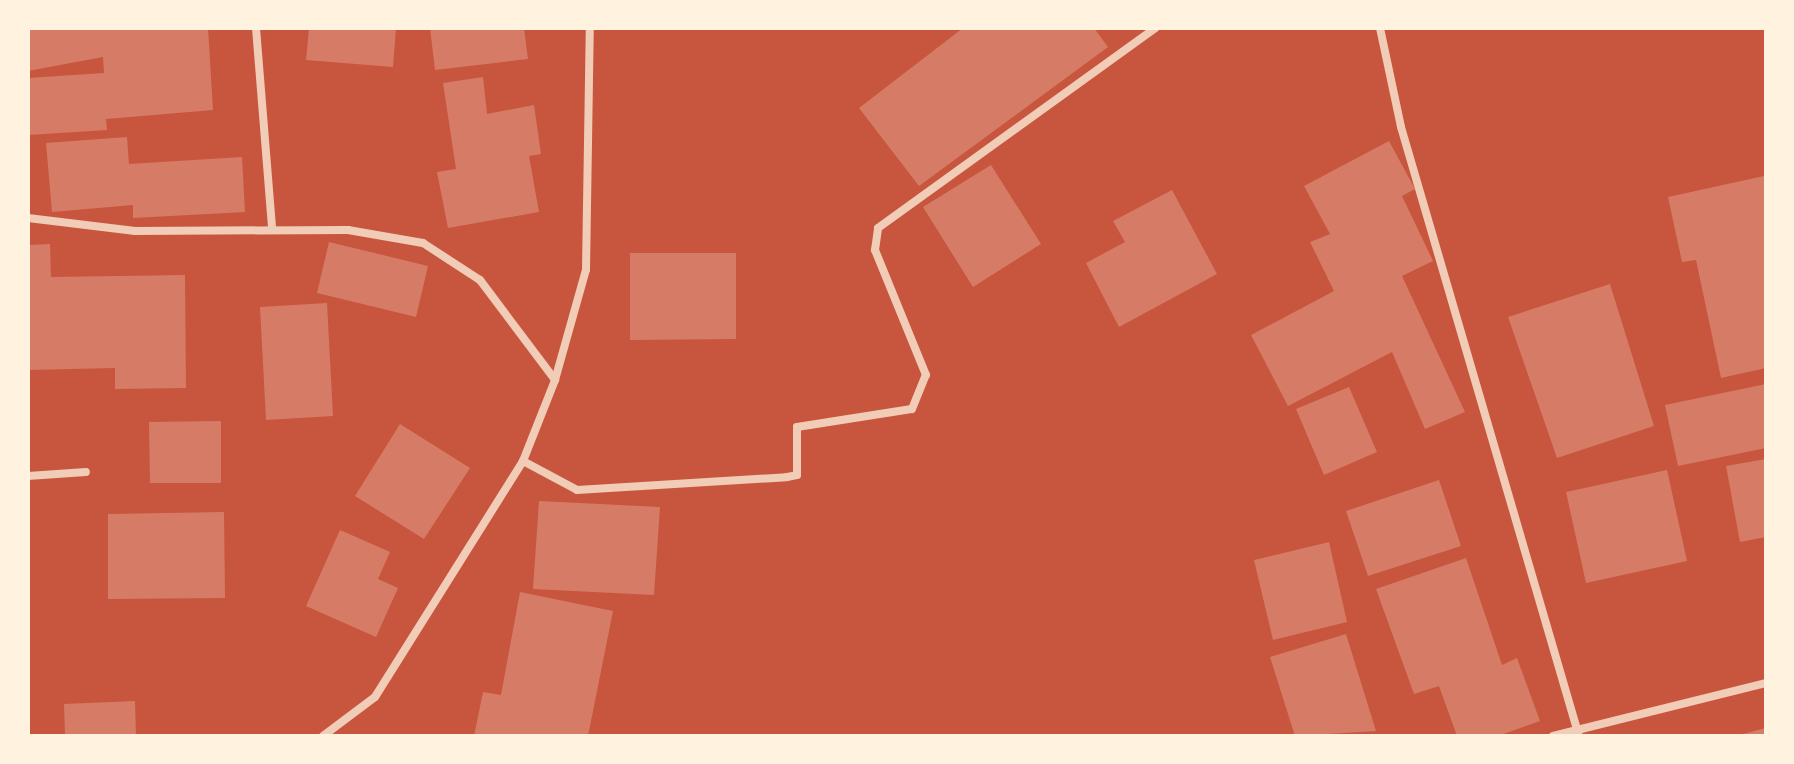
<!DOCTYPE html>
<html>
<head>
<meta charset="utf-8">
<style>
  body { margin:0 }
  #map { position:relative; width:1794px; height:764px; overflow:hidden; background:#c8553d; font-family:Rubik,sans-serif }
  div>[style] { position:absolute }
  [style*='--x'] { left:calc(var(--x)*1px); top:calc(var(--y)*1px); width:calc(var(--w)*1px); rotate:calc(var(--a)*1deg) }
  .building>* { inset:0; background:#d67c66 }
  .minor>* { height:8px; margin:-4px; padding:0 4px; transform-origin:4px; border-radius:4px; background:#f1ccb7 }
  span { translate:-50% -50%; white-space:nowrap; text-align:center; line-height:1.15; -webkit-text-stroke:6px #fff3e0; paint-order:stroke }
  .frame { position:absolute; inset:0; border:30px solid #fff3e0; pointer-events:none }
</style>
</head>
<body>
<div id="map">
  <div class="building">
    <div style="clip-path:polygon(28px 28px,208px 28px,213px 110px,106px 119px,107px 130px,28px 135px,28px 78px,104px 73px,103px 57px,28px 71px)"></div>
    <div style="clip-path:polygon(309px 28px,396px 28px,393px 67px,306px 60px)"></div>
    <div style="clip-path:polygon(430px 28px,524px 28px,528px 59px,435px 70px)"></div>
    <div style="clip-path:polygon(963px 28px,1094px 28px,1108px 47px,919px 186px,859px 108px)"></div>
    <div style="clip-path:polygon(483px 77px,487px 114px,534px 105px,541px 154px,529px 156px,539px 212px,448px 228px,437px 172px,456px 169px,443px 83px)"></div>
    <div style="clip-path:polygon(127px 137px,129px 164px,242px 157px,245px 212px,133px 218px,133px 205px,52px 212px,46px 143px)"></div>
    <div style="clip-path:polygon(1389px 141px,1415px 189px,1402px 196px,1433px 261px,1402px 276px,1465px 412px,1425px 429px,1392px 352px,1288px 406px,1251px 335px,1334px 291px,1310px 242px,1330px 234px,1304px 186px)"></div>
    <div style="clip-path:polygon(991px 165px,1041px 244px,973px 287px,923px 207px)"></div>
    <div style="clip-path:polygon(1764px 176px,1766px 368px,1721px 378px,1696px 260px,1682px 262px,1668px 197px)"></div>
    <div style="clip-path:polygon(1172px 190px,1217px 274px,1119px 327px,1086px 263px,1125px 242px,1113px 221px)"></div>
    <div style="clip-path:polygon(329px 242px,428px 266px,416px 317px,317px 293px)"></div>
    <div style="clip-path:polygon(50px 244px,51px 277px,185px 275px,186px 388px,115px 389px,115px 368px,28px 370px,28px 245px)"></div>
    <div style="clip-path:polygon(630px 253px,736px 253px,736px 339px,630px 340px)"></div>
    <div style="clip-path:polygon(1610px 284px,1654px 426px,1557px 458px,1508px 317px)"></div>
    <div style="clip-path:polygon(327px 303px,333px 416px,266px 420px,260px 307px)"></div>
    <div style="clip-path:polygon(1766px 384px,1766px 448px,1678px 466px,1665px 405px)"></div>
    <div style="clip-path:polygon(1349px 387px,1377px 452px,1324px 475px,1296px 409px)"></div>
    <div style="clip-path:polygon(221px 421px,221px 483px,150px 483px,149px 422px)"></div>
    <div style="clip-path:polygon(400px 424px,470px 468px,424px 539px,355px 496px)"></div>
    <div style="clip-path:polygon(1766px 459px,1766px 537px,1740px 542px,1726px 466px)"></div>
    <div style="clip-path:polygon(1667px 470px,1687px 561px,1586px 583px,1566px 492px)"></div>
    <div style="clip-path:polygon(1439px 480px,1461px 546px,1368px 576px,1346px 511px)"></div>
    <div style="clip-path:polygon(539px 501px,660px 507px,654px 595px,533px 589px)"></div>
    <div style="clip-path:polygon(224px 512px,225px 598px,108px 599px,108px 514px)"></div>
    <div style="clip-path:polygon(340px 530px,390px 552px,378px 579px,398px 588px,376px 637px,306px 606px)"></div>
    <div style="clip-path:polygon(1329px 542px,1347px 622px,1273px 640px,1254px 560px)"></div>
    <div style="clip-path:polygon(1466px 558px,1502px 665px,1517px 658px,1540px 721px,1498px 736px,1457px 736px,1439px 686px,1414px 694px,1376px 589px)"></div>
    <div style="clip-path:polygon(520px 592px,613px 611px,588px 736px,474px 736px,483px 692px,501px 695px)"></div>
    <div style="clip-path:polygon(1346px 634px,1376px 731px,1295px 736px,1270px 657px)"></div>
    <div style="clip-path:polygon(135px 701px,136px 736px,65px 736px,64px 704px)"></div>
    <div style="clip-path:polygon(1766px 728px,1766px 736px,1739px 736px,1739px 735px)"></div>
  </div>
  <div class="minor">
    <div style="--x:256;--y:28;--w:202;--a:85.4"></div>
    <div style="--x:1380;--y:28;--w:101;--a:78"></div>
    <div style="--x:1401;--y:127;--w:634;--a:73.71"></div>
    <div style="--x:28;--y:218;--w:108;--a:6.9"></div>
    <div style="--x:135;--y:231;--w:213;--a:-0.3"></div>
    <div style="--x:348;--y:230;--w:76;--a:9.8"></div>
    <div style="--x:423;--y:243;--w:68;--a:33"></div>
    <div style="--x:480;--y:280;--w:125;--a:53.1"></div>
    <div style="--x:523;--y:461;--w:61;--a:28.2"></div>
    <div style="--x:577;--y:490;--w:210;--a:-3.5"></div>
    <div style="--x:787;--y:477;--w:10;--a:-11"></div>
    <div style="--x:797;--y:475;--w:48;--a:-90"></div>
    <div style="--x:797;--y:427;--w:116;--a:-8.9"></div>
    <div style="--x:912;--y:409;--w:37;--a:-68"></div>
    <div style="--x:926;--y:375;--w:135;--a:-112.2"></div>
    <div style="--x:875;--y:250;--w:22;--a:-82"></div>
    <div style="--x:878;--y:228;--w:342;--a:-35.8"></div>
    <div style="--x:28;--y:476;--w:58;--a:-3.9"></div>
    <div style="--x:323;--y:736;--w:65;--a:-36.9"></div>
    <div style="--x:375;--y:697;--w:279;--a:-57.9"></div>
    <div style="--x:523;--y:461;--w:87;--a:-68.4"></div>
    <div style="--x:555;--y:380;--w:114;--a:-74.3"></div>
    <div style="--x:586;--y:270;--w:242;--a:-89.1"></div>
    <div style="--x:1553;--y:736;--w:219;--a:-14"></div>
  </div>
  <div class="frame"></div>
</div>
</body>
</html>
